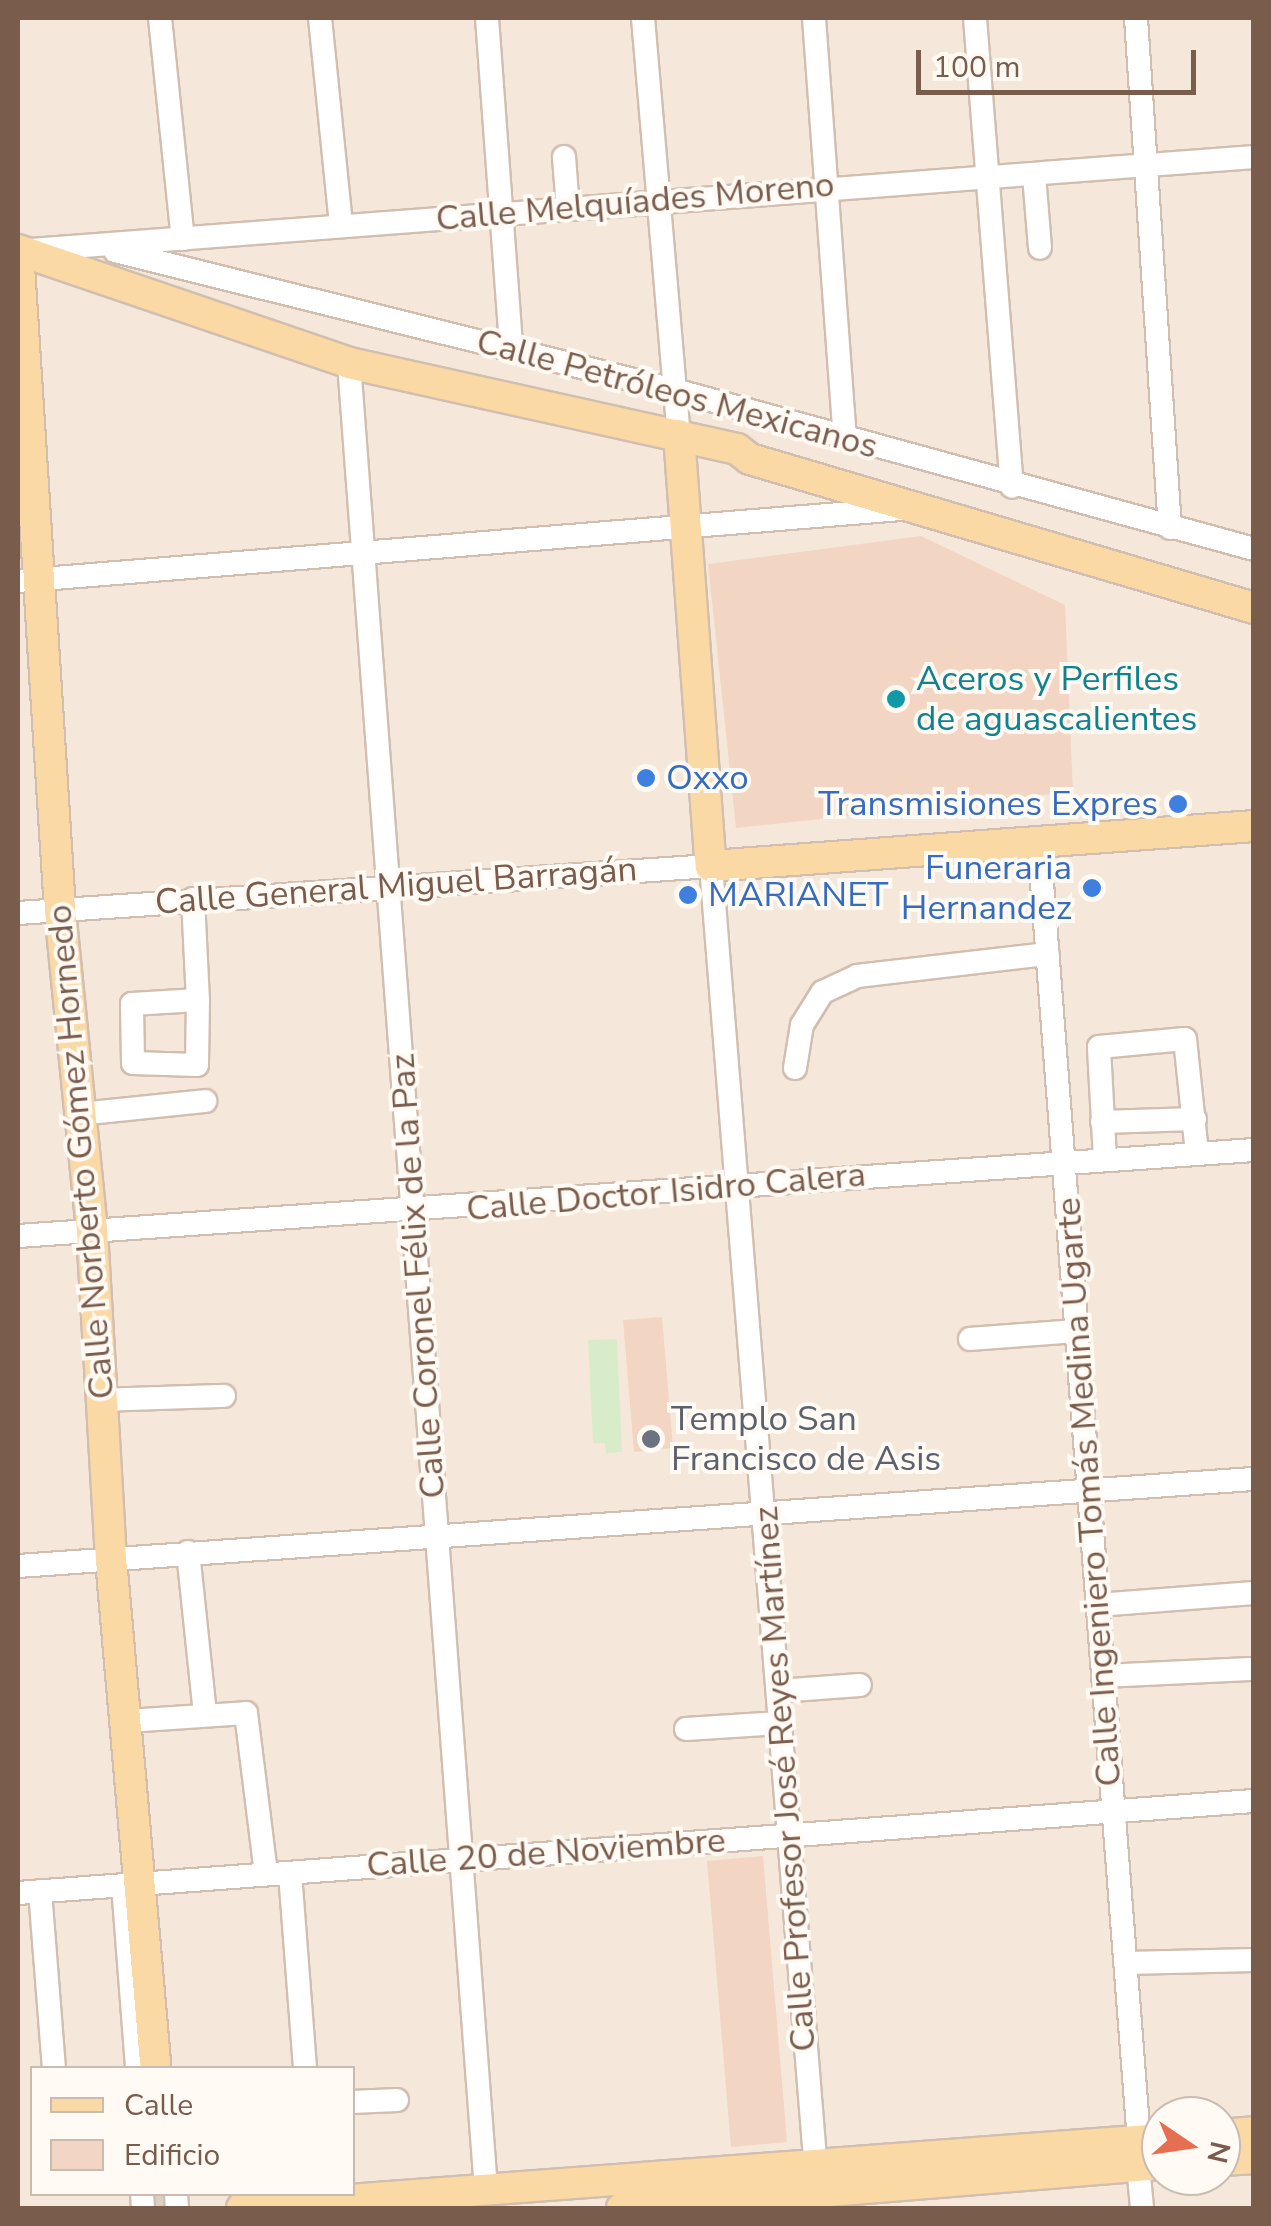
<!DOCTYPE html>
<html>
<head>
<meta charset="utf-8">
<style>
  body { margin:0 }
  #map { position:relative; width:1271px; height:2226px; overflow:hidden; background:#fdf6ec; font-family:"Nunito Sans",sans-serif }
  div>[style] { position:absolute }
  [style*='--x'] { left:calc(var(--x)*1px); top:calc(var(--y)*1px); width:calc(var(--w)*1px); rotate:calc(var(--a)*1deg) }
  .residential>* { inset:0; background:#f5e8da }
  .green>* { inset:0; background:#d8ecc9 }
  .building>* { inset:0; background:#f3d5c3 }
  .major-tunnel>* { height:30px; margin-top:-15px; transform-origin:0; background:repeating-linear-gradient(90deg,#dcd0c4 0 30px,transparent 0 45px) }
  .roads { filter:drop-shadow(2px 0 #d1beb0) drop-shadow(-2px 0 #d1beb0) drop-shadow(0 2px #d1beb0) drop-shadow(0 -2px #d1beb0) }
  .minor>* { height:22px; margin:-11px; padding:0 11px; transform-origin:11px; border-radius:11px; background:#fff }
  .major>* { height:30px; margin:-15px; padding:0 15px; transform-origin:15px; border-radius:15px; background:#fbd9a5 }
  .dots>* { width:28px; height:28px; translate:-50% -50%; box-sizing:border-box; border:5px solid #fffaf3; border-radius:50% }
  span { translate:-50% -50%; white-space:nowrap; text-align:center; line-height:1.15; -webkit-text-stroke:8px #fffaf3; paint-order:stroke }
  .street-label { font-size:35px; color:#7a5c4d }
  .culture-label { font-size:35px; color:#0d838f }
  .left { translate:0 -50%; text-align:left }
  .shop-label { font-size:35px; color:#366cbe }
  .right { translate:-100% -50%; text-align:right }
  .worship-label { font-size:35px; color:#5b616d }
  .frame { position:absolute; inset:0; border:20px solid #7a5c4d; pointer-events:none }
  .legend { position:absolute; left:30px; top:2066px; width:325px; height:130px; box-sizing:border-box; background:#fffaf3; border:2px solid #cabbb1; margin:0; padding:12px 18px; list-style:none; font-size:30px; color:#7a5c4d }
  .legend li { display:flex; align-items:center; gap:20px; height:50px }
  .legend b { width:50px; border:2px solid #cabbb1 }
  .north { position:absolute; left:1141px; top:2096px; width:100px; height:100px; box-sizing:border-box; background:#fffaf3; border:2px solid #cabbb1; border-radius:50%; rotate:103deg; font-size:28px; font-weight:700; line-height:40px; text-align:center; color:#7a5c4d }
  .north::after { content:''; display:block; margin:auto; width:35px; height:45px; background:#e76f51; clip-path:polygon(50% 0,100% 100%,50% 72%,0 100%) }
  .scale { position:absolute; left:916px; top:50px; width:280px; height:45px; box-sizing:border-box; border:5px solid #7a5c4d; border-top:0; padding-left:12px; font-size:30px; line-height:35px; white-space:nowrap; color:#7a5c4d; -webkit-text-stroke:8px #fffaf3; paint-order:stroke }
</style>
</head>
<body>
<div id="map">
  <div class="residential">
    <div style="clip-path:polygon(evenodd,18px 18px,1253px 18px,1253px 2208px,18px 2208px,18px 18px,32px 2068px,352px 2068px,352px 2194px,32px 2194px,32px 2068px,18px 18px,1161px 2116px,1221px 2116px,1221px 2176px,1161px 2176px,1161px 2116px)"></div>
  </div>
  <div class="green">
    <div style="clip-path:polygon(617px 1339px,622px 1452px,606px 1453px,605px 1443px,593px 1443px,588px 1340px)"></div>
  </div>
  <div class="building">
    <div style="clip-path:polygon(921px 536px,1065px 605px,1073px 792px,736px 828px,708px 564px)"></div>
    <div style="clip-path:polygon(662px 1317px,673px 1448px,634px 1452px,623px 1320px)"></div>
    <div style="clip-path:polygon(763px 1856px,787px 2142px,731px 2147px,707px 1861px)"></div>
  </div>
  <div class="major-tunnel">
    <div style="--x:160;--y:2194;--w:14;--a:86"></div>
  </div>
  <div class="roads">
    <div class="minor">
      <div style="--x:160;--y:18;--w:222;--a:84.1"></div>
      <div style="--x:320;--y:18;--w:208;--a:84.2"></div>
      <div style="--x:487;--y:18;--w:331;--a:85.8"></div>
      <div style="--x:643;--y:18;--w:419;--a:85.1"></div>
      <div style="--x:814;--y:18;--w:420;--a:85.8"></div>
      <div style="--x:975;--y:18;--w:470;--a:85.5"></div>
      <div style="--x:1136;--y:18;--w:511;--a:86.19"></div>
      <div style="--x:564;--y:157;--w:52;--a:85.6"></div>
      <div style="--x:1034;--y:175;--w:73;--a:85.3"></div>
      <div style="--x:31;--y:250;--w:1227;--a:-4.35"></div>
      <div style="--x:115;--y:251;--w:580;--a:13.96"></div>
      <div style="--x:678;--y:391;--w:597;--a:15.34"></div>
      <div style="--x:349;--y:363;--w:1832;--a:85.71"></div>
      <div style="--x:18;--y:581;--w:886;--a:-4.66"></div>
      <div style="--x:1039;--y:844;--w:1300;--a:85.59"></div>
      <div style="--x:193;--y:899;--w:101;--a:87.2"></div>
      <div style="--x:198;--y:1000;--w:65;--a:90.9"></div>
      <div style="--x:197;--y:1065;--w:64;--a:-178.2"></div>
      <div style="--x:133;--y:1063;--w:59;--a:-91"></div>
      <div style="--x:132;--y:1004;--w:66;--a:-3.5"></div>
      <div style="--x:18;--y:913;--w:695;--a:-3.88"></div>
      <div style="--x:711;--y:866;--w:1346;--a:85.4"></div>
      <div style="--x:795;--y:1068;--w:44;--a:-80.8"></div>
      <div style="--x:802;--y:1025;--w:39;--a:-58"></div>
      <div style="--x:823;--y:992;--w:38;--a:-25"></div>
      <div style="--x:857;--y:976;--w:192;--a:-6.6"></div>
      <div style="--x:80;--y:1114;--w:126;--a:-5.9"></div>
      <div style="--x:1102;--y:1122;--w:93;--a:-1.8"></div>
      <div style="--x:1105;--y:1159;--w:112;--a:-93.1"></div>
      <div style="--x:1099;--y:1047;--w:86;--a:-5.3"></div>
      <div style="--x:1185;--y:1039;--w:115;--a:84"></div>
      <div style="--x:18;--y:1236;--w:1239;--a:-3.98"></div>
      <div style="--x:970;--y:1339;--w:106;--a:-4.3"></div>
      <div style="--x:102;--y:1400;--w:122;--a:-1.9"></div>
      <div style="--x:188;--y:1552;--w:162;--a:84"></div>
      <div style="--x:18;--y:1566;--w:1239;--a:-4.03"></div>
      <div style="--x:1097;--y:1605;--w:157;--a:-4.4"></div>
      <div style="--x:1103;--y:1676;--w:147;--a:-2.7"></div>
      <div style="--x:778;--y:1691;--w:82;--a:-4.2"></div>
      <div style="--x:127;--y:1721;--w:119;--a:-3.8"></div>
      <div style="--x:246;--y:1713;--w:161;--a:82.9"></div>
      <div style="--x:686;--y:1729;--w:94;--a:-3.7"></div>
      <div style="--x:290;--y:1873;--w:196;--a:85.6"></div>
      <div style="--x:123;--y:1885;--w:184;--a:85.6"></div>
      <div style="--x:40;--y:1891;--w:178;--a:85.5"></div>
      <div style="--x:18;--y:1893;--w:1239;--a:-4.26"></div>
      <div style="--x:1126;--y:1963;--w:128;--a:-1.3"></div>
      <div style="--x:352;--y:2102;--w:45;--a:-2.5"></div>
      <div style="--x:1138;--y:2165;--w:43;--a:84.7"></div>
      <div style="--x:142;--y:2194;--w:14;--a:86"></div>
      <div style="--x:176;--y:2194;--w:14;--a:86"></div>
    </div>
    <div class="major">
      <div style="--x:18;--y:250;--w:350;--a:18.8"></div>
      <div style="--x:349;--y:363;--w:397;--a:12.5"></div>
      <div style="--x:737;--y:449;--w:16;--a:38"></div>
      <div style="--x:750;--y:459;--w:526;--a:16.47"></div>
      <div style="--x:18;--y:251;--w:660;--a:86.35"></div>
      <div style="--x:60;--y:910;--w:322;--a:84.3"></div>
      <div style="--x:92;--y:1230;--w:330;--a:86.7"></div>
      <div style="--x:111;--y:1559;--w:505;--a:85"></div>
      <div style="--x:679;--y:435;--w:432;--a:85.8"></div>
      <div style="--x:711;--y:866;--w:544;--a:-4.21"></div>
      <div style="--x:1221;--y:2135;--w:33;--a:-5"></div>
      <div style="--x:1221;--y:2160;--w:33;--a:-3"></div>
      <div style="--x:242;--y:2208;--w:922;--a:-4.29"></div>
      <div style="--x:622;--y:2208;--w:541;--a:-4.67"></div>
    </div>
  </div>
  <div class="dots">
    <div style="left:896px;top:699px;background:#0f9aa8"></div>
    <div style="left:646px;top:778px;background:#3f7fe0"></div>
    <div style="left:1178px;top:804px;background:#3f7fe0"></div>
    <div style="left:1092px;top:888px;background:#3f7fe0"></div>
    <div style="left:688px;top:895px;background:#3f7fe0"></div>
    <div style="left:651px;top:1439px;background:#6b7280"></div>
  </div>
  <div class="street-label">
    <span style="left:635px;top:202px;rotate:-5deg">Calle Melquíades Moreno</span>
    <span style="left:677px;top:394px;rotate:15deg">Calle Petróleos Mexicanos</span>
    <span style="left:396px;top:886px;rotate:-4deg">Calle General Miguel Barragán</span>
    <span style="left:81px;top:1152px;rotate:-95deg">Calle Norberto Gómez Hornedo</span>
    <span style="left:666px;top:1192px;rotate:-5deg">Calle Doctor Isidro Calera</span>
    <span style="left:418px;top:1276px;rotate:-94deg">Calle Coronel Félix de la Paz</span>
    <span style="left:1089px;top:1492px;rotate:-94deg">Calle Ingeniero Tomás Medina Ugarte</span>
    <span style="left:785px;top:1779px;rotate:-94deg">Calle Profesor José Reyes Martínez</span>
    <span style="left:546px;top:1853px;rotate:-4deg">Calle 20 de Noviembre</span>
  </div>
  <div class="culture-label">
    <span class="left" style="left:916px;top:699px">Aceros y Perfiles<br>de aguascalientes</span>
  </div>
  <div class="shop-label">
    <span class="left" style="left:666px;top:778px">Oxxo</span>
    <span class="right" style="left:1158px;top:804px">Transmisiones Expres</span>
    <span class="right" style="left:1072px;top:888px">Funeraria<br>Hernandez</span>
    <span class="left" style="left:708px;top:895px">MARIANET</span>
  </div>
  <div class="worship-label">
    <span class="left" style="left:671px;top:1439px">Templo San<br>Francisco de Asis</span>
  </div>
  <div class="frame"></div>
  <ul class="legend">
  <li><b style="height:12px;background:#fbd9a5"></b>Calle</li>
  <li><b style="height:28px;background:#f3d5c3"></b>Edificio</li>
  </ul>
  <div class="north">N</div>
  <div class="scale">100 m</div>
</div>
</body>
</html>
